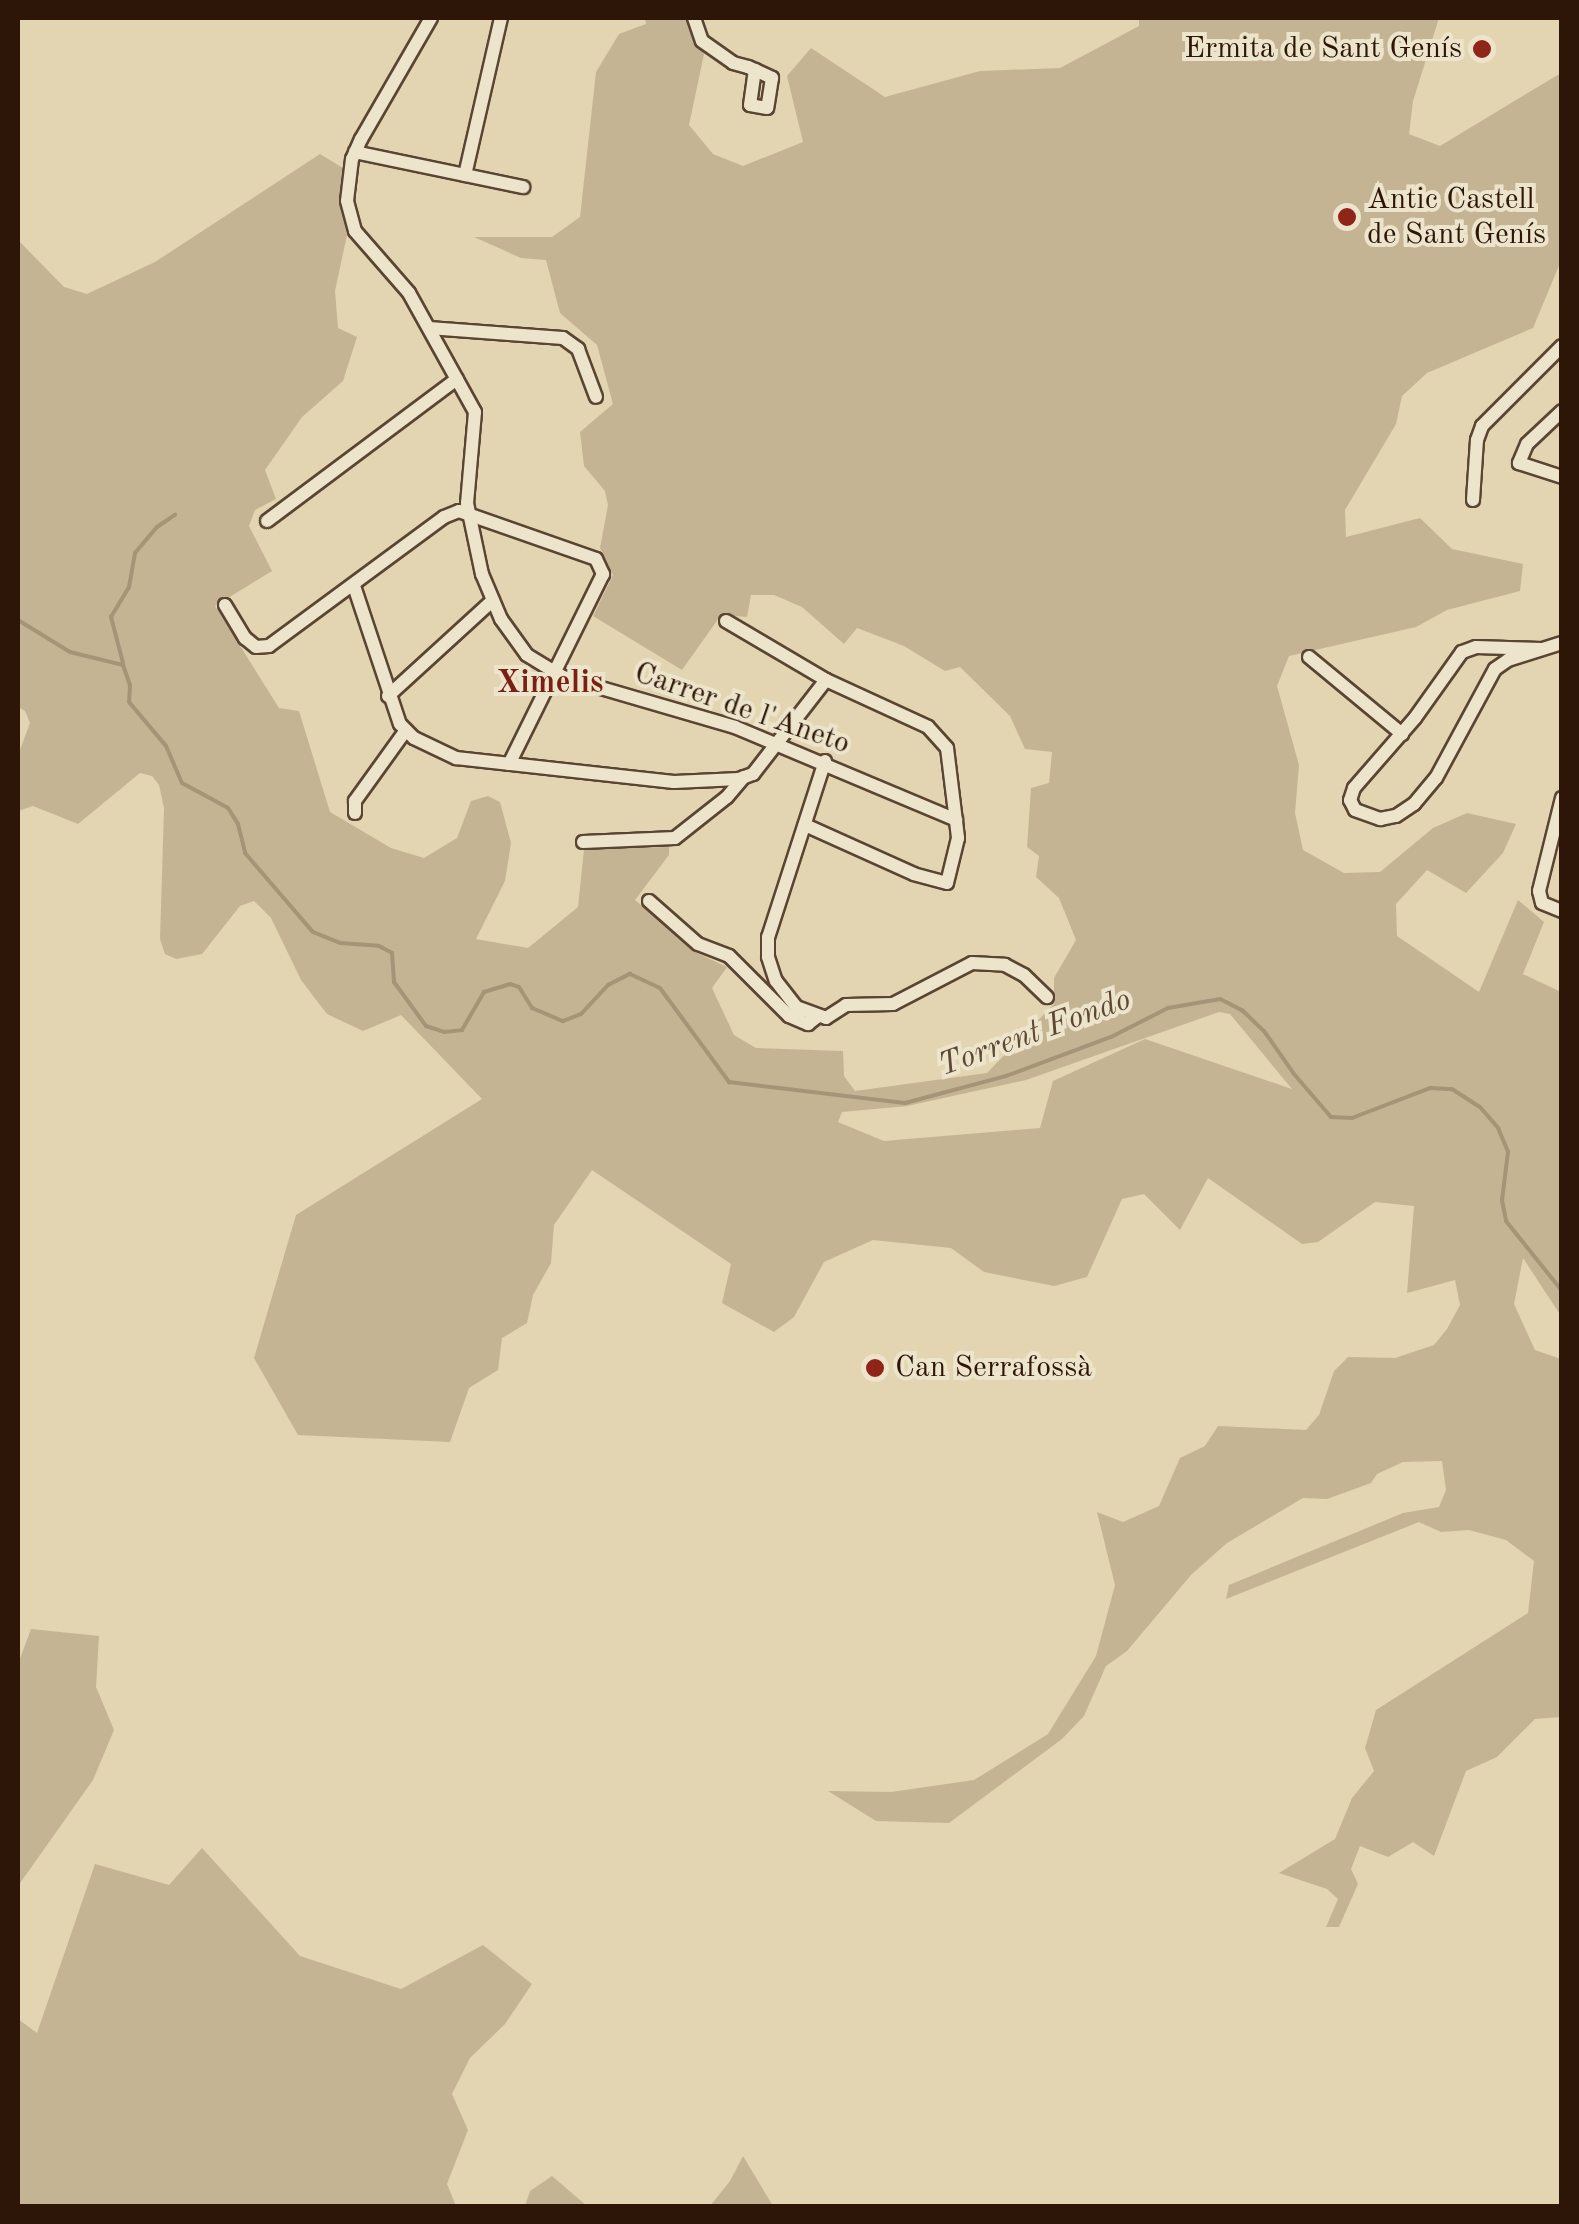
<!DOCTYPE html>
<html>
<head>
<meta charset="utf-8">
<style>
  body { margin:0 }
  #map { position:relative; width:1579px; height:2224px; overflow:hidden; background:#e3d5b1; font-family:"Old Standard TT",serif }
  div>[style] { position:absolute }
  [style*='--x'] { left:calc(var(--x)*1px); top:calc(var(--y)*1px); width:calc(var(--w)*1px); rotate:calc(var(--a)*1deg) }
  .green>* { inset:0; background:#c4b494 }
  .stream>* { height:4px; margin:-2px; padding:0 2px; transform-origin:2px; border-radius:2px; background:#a59477 }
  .roads { filter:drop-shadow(2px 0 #5a4532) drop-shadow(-2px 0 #5a4532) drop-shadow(0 2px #5a4532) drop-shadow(0 -2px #5a4532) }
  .street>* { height:12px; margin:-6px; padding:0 6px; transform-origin:6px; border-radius:6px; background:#ede4cc }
  .dots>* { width:28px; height:28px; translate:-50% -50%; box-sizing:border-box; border:5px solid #ede4cc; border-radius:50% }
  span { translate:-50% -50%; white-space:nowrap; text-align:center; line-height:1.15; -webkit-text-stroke:8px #ede4cc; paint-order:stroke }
  .poi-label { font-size:30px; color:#2d1507 }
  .right { translate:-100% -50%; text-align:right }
  .left { translate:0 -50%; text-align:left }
  .street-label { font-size:30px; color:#2d1507 }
  .neighbourhood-label { font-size:32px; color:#7a1f14; font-weight:700 }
  .water-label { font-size:32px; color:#5d4834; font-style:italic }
  .frame { position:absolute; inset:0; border:20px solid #2d1507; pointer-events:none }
</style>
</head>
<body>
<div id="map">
  <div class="green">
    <div style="clip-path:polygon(evenodd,645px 18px,687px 18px,704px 54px,689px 125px,713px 154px,743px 166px,803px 142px,787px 76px,811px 48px,885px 97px,980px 71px,1060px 68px,1139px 26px,1139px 18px,1439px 18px,1413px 101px,1409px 134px,1440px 146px,1561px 73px,1561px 261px,1533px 328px,1427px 373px,1402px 396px,1396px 424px,1345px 510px,1346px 537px,1420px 518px,1452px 549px,1523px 564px,1520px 591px,1447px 610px,1416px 627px,1289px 656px,1277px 686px,1299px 765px,1295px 813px,1303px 850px,1344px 873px,1380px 872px,1433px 828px,1467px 813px,1516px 824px,1503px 853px,1466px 893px,1427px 870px,1396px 904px,1397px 936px,1479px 992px,1518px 900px,1544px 922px,1523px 974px,1561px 992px,1561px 1316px,1523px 1258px,1514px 1304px,1535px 1350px,1561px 1359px,1561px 1717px,1535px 1719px,1497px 1757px,1466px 1771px,1434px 1856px,1413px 1842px,1388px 1857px,1360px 1846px,1351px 1869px,1358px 1884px,1339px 1927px,1326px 1927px,1338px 1899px,1327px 1889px,1279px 1873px,1335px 1839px,1352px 1798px,1374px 1771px,1365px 1748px,1376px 1710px,1528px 1613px,1534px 1561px,1506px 1540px,1469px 1530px,1441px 1532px,1419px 1522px,1226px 1599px,1229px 1585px,1403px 1513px,1439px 1507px,1446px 1490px,1442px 1461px,1403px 1462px,1377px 1474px,1371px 1483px,1327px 1499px,1303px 1498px,1227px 1543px,1191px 1575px,1127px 1651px,1106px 1666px,1084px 1716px,1062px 1739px,949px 1823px,876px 1821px,828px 1791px,891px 1792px,974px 1780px,1048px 1734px,1096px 1656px,1115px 1585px,1097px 1512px,1123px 1522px,1159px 1506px,1180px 1458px,1205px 1446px,1218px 1426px,1306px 1430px,1319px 1415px,1334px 1371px,1348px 1357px,1395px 1358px,1434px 1345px,1447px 1329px,1460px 1305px,1455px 1280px,1407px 1293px,1414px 1206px,1375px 1202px,1318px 1242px,1302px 1244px,1208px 1178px,1180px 1230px,1144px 1194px,1122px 1199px,1087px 1277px,1054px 1286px,984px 1272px,951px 1248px,873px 1240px,824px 1262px,794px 1317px,774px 1332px,722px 1303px,731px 1264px,592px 1170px,554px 1225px,551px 1263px,533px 1295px,527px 1323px,502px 1338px,498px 1370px,469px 1388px,450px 1442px,298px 1435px,254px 1358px,296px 1215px,482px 1099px,401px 1015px,363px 1031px,327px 1014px,301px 980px,271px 918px,254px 901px,240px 906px,202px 954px,176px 959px,165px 954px,160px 939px,164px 808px,159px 785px,152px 776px,140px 773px,78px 824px,33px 806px,18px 811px,18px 755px,30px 723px,25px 711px,18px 707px,18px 240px,64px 287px,87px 294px,155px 262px,320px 154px,343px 168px,340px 196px,347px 235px,335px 291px,338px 328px,357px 337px,343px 381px,302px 417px,265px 470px,276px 499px,255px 510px,249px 526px,272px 571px,215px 606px,279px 708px,299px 711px,330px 812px,391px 848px,424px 858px,457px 838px,471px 801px,488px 796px,500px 802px,511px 843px,505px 881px,476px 939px,528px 948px,578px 907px,584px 849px,669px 847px,669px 855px,635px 900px,697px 953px,727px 967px,712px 988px,734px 1035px,756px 1048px,843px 1051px,844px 1076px,855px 1091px,987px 1073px,1054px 1004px,1054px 978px,1076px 940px,1059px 898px,1036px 877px,1039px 856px,1027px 847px,1031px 788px,1049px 783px,1052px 752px,1025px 749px,1010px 716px,960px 667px,945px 671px,904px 646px,857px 628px,844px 644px,802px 607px,774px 595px,751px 595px,747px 617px,721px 615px,682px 670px,593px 616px,613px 575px,600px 548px,608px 505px,605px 491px,584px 466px,580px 432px,613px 404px,597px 345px,560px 313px,546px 260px,521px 258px,474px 237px,552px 237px,580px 217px,596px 72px,619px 34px,646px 24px,645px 18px,1219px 1012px,1230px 1014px,1292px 1089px,1145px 1039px,1053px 1081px,1040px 1128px,884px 1141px,838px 1122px,842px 1112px,907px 1106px,1026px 1080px,1219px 1012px)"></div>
    <div style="clip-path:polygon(31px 1629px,99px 1636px,96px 1687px,114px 1730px,93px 1780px,18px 1886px,18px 1664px)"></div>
    <div style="clip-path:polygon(202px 1848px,300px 1956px,401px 1989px,483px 1945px,532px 1984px,505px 2024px,470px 2058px,452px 2094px,468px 2130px,447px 2184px,456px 2206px,18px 2206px,18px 2019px,37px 2033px,95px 1864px,169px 1885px)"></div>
    <div style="clip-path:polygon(743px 2156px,773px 2206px,710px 2206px,730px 2181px)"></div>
    <div style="clip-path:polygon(552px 2176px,587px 2206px,525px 2206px,530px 2191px)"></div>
  </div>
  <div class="stream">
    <div style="--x:18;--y:620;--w:61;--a:31.6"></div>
    <div style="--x:70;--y:652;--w:55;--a:13.8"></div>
    <div style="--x:123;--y:665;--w:21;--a:71"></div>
    <div style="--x:130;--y:685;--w:17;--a:93"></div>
    <div style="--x:129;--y:702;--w:57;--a:49.9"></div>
    <div style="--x:166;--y:746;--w:40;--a:66.6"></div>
    <div style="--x:182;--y:783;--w:52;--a:28.5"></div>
    <div style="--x:228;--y:808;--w:19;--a:58"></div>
    <div style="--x:238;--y:824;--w:30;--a:76"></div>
    <div style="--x:245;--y:853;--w:104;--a:49.3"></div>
    <div style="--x:313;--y:932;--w:29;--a:22"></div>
    <div style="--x:340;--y:943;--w:39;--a:4"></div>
    <div style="--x:379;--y:946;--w:15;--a:28"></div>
    <div style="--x:392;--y:953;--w:29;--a:86"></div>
    <div style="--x:394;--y:982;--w:54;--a:54"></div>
    <div style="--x:426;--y:1026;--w:19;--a:18"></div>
    <div style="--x:444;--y:1032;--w:18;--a:-6"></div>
    <div style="--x:462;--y:1030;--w:44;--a:-59.9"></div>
    <div style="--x:484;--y:992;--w:27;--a:-17"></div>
    <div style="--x:510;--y:984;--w:9;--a:18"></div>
    <div style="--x:519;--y:987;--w:25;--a:58"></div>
    <div style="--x:532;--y:1008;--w:34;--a:23"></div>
    <div style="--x:563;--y:1021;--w:19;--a:-21"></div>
    <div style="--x:581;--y:1014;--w:40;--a:-47"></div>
    <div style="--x:608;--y:985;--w:25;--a:-27"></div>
    <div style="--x:630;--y:974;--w:33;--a:25"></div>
    <div style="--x:660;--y:988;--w:117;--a:53.7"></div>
    <div style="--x:729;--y:1082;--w:177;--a:6.8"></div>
    <div style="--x:905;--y:1103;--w:105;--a:-15"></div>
    <div style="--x:1006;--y:1076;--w:112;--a:-20.4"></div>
    <div style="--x:1111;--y:1037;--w:64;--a:-27"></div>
    <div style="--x:1168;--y:1008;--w:53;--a:-9.8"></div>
    <div style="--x:1220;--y:999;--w:25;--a:27"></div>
    <div style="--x:1242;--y:1010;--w:30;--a:44"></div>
    <div style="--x:1264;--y:1031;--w:52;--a:55.1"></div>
    <div style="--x:1294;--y:1074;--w:57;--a:49.3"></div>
    <div style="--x:1331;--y:1117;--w:21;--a:3"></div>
    <div style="--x:1352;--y:1118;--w:84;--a:-21"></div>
    <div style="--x:1430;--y:1088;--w:22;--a:3"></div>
    <div style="--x:1452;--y:1089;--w:33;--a:33"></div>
    <div style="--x:1480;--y:1107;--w:28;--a:49"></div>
    <div style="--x:1498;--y:1128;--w:26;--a:67"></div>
    <div style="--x:1508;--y:1152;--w:48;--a:97.1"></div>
    <div style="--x:1502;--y:1200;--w:21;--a:79"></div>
    <div style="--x:1506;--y:1221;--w:90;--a:51.3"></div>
    <div style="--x:123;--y:663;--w:48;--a:-104.6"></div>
    <div style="--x:111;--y:617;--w:35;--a:-59"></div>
    <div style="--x:129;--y:587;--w:35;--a:-80"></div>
    <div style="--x:135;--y:553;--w:34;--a:-50"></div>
    <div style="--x:157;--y:527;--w:22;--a:-34"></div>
  </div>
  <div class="roads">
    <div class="street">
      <div style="--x:431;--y:18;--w:140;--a:120"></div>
      <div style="--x:361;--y:139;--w:22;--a:114"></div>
      <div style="--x:352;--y:159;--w:42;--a:96.8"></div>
      <div style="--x:347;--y:201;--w:31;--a:75"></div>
      <div style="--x:355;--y:231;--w:82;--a:48.9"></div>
      <div style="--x:409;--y:293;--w:136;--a:61"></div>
      <div style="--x:475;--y:412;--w:91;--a:95"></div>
      <div style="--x:467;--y:503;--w:73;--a:78.1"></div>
      <div style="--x:482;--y:574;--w:49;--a:67.1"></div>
      <div style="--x:501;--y:619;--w:44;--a:54.2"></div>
      <div style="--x:527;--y:655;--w:42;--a:31.4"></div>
      <div style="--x:563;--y:677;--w:179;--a:16.2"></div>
      <div style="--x:735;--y:727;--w:240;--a:22.8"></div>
      <div style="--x:694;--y:18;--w:24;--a:71"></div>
      <div style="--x:702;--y:41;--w:38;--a:35"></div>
      <div style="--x:733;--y:63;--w:16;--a:15"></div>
      <div style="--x:748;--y:67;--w:8;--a:23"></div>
      <div style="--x:755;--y:70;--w:19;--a:25"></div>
      <div style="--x:772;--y:78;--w:30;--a:99"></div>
      <div style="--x:767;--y:108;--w:17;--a:-170"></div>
      <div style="--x:750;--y:105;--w:35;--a:-82"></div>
      <div style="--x:355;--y:152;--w:172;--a:11.8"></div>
      <div style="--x:465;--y:175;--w:161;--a:-77.1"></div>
      <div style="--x:429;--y:328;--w:134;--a:4.3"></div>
      <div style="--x:563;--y:338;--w:19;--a:36"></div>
      <div style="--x:578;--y:349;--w:51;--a:69.4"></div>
      <div style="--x:1562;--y:411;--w:48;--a:136.7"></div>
      <div style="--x:1527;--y:444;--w:21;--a:113"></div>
      <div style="--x:1519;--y:463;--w:45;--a:18"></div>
      <div style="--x:1473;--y:500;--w:60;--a:-86.2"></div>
      <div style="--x:1477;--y:440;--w:15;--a:-70"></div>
      <div style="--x:1482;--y:426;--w:113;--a:-45"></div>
      <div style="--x:267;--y:521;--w:237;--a:-36.8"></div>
      <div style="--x:354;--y:586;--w:145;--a:71.6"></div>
      <div style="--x:400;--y:724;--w:20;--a:45"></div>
      <div style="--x:414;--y:738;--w:47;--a:25.5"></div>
      <div style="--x:456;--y:758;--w:219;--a:6.3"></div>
      <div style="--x:674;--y:782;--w:65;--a:-2.6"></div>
      <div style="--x:739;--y:779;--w:15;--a:-20"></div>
      <div style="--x:753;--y:774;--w:119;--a:-52.2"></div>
      <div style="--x:225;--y:605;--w:39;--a:59"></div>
      <div style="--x:245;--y:638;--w:14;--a:39"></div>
      <div style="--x:256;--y:647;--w:13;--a:-4"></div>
      <div style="--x:269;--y:646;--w:217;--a:-36.4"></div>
      <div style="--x:444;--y:517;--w:16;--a:-22"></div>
      <div style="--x:459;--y:511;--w:145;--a:19.3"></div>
      <div style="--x:596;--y:559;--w:17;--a:65"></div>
      <div style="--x:603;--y:574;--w:212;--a:116.3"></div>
      <div style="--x:726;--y:621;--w:116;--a:30.5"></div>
      <div style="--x:826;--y:680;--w:112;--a:24.7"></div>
      <div style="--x:928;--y:727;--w:28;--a:48"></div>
      <div style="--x:947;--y:748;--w:91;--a:83"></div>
      <div style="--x:958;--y:838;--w:46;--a:103.7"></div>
      <div style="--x:947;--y:883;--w:34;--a:-165"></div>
      <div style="--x:914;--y:874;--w:120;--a:-155.8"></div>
      <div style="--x:1541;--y:649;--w:65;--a:-178.2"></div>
      <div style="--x:1476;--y:647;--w:15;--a:160"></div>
      <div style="--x:1462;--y:652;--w:81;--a:125.5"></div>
      <div style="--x:1415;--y:718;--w:93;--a:131.1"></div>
      <div style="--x:1354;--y:788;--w:13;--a:108"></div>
      <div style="--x:1350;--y:800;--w:11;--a:63"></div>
      <div style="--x:1355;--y:810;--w:27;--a:20"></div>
      <div style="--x:1380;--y:819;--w:16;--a:-11"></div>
      <div style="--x:1396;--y:816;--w:22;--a:-34"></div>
      <div style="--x:1414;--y:804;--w:34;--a:-50"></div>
      <div style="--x:1436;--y:778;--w:124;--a:-61.6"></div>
      <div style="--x:1495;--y:669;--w:16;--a:-35"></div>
      <div style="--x:1508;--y:660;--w:57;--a:-17.5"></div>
      <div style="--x:1309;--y:657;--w:121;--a:39.6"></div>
      <div style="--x:388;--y:696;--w:142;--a:-42.4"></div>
      <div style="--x:825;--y:761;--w:185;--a:107.9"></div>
      <div style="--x:768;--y:937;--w:20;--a:90"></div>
      <div style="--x:768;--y:957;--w:25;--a:72"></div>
      <div style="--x:776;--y:981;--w:33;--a:52"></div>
      <div style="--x:796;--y:1007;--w:32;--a:20"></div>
      <div style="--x:826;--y:1018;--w:24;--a:-33"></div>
      <div style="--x:846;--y:1005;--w:47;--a:-1.2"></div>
      <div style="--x:893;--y:1004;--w:89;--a:-27.4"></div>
      <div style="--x:972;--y:963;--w:33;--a:3"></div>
      <div style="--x:1005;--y:965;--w:21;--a:28"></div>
      <div style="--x:1024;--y:975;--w:32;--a:44"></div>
      <div style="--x:1562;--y:798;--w:96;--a:103.9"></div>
      <div style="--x:1539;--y:891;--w:12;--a:76"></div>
      <div style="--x:1542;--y:903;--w:22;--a:22"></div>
      <div style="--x:355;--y:813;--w:12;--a:-90"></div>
      <div style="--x:355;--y:801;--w:87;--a:-54.3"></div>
      <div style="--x:583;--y:842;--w:92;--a:-2.5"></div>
      <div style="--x:675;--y:838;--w:66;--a:-38.3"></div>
      <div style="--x:727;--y:797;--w:26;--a:-50"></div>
      <div style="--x:649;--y:901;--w:65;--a:41.3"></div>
      <div style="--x:698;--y:944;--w:33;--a:21"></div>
      <div style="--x:729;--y:956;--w:85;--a:45"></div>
      <div style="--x:789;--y:1016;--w:21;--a:23"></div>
      <div style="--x:808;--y:1024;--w:11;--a:-38"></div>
    </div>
  </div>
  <div class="dots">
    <div style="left:1482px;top:49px;background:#8f2418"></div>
    <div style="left:1347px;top:217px;background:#8f2418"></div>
    <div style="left:875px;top:1368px;background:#8f2418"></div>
  </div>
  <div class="poi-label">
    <span class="right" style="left:1462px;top:49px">Ermita de Sant Genís</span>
    <span class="left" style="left:1367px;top:217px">Antic Castell<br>de Sant Genís</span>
    <span class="left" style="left:895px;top:1368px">Can Serrafossà</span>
  </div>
  <div class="street-label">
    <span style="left:742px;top:709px;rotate:19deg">Carrer de l'Aneto</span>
  </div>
  <div class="neighbourhood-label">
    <span style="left:550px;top:684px">Ximelis</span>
  </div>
  <div class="water-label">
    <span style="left:1035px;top:1034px;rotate:-20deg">Torrent Fondo</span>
  </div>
  <div class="frame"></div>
</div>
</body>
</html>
